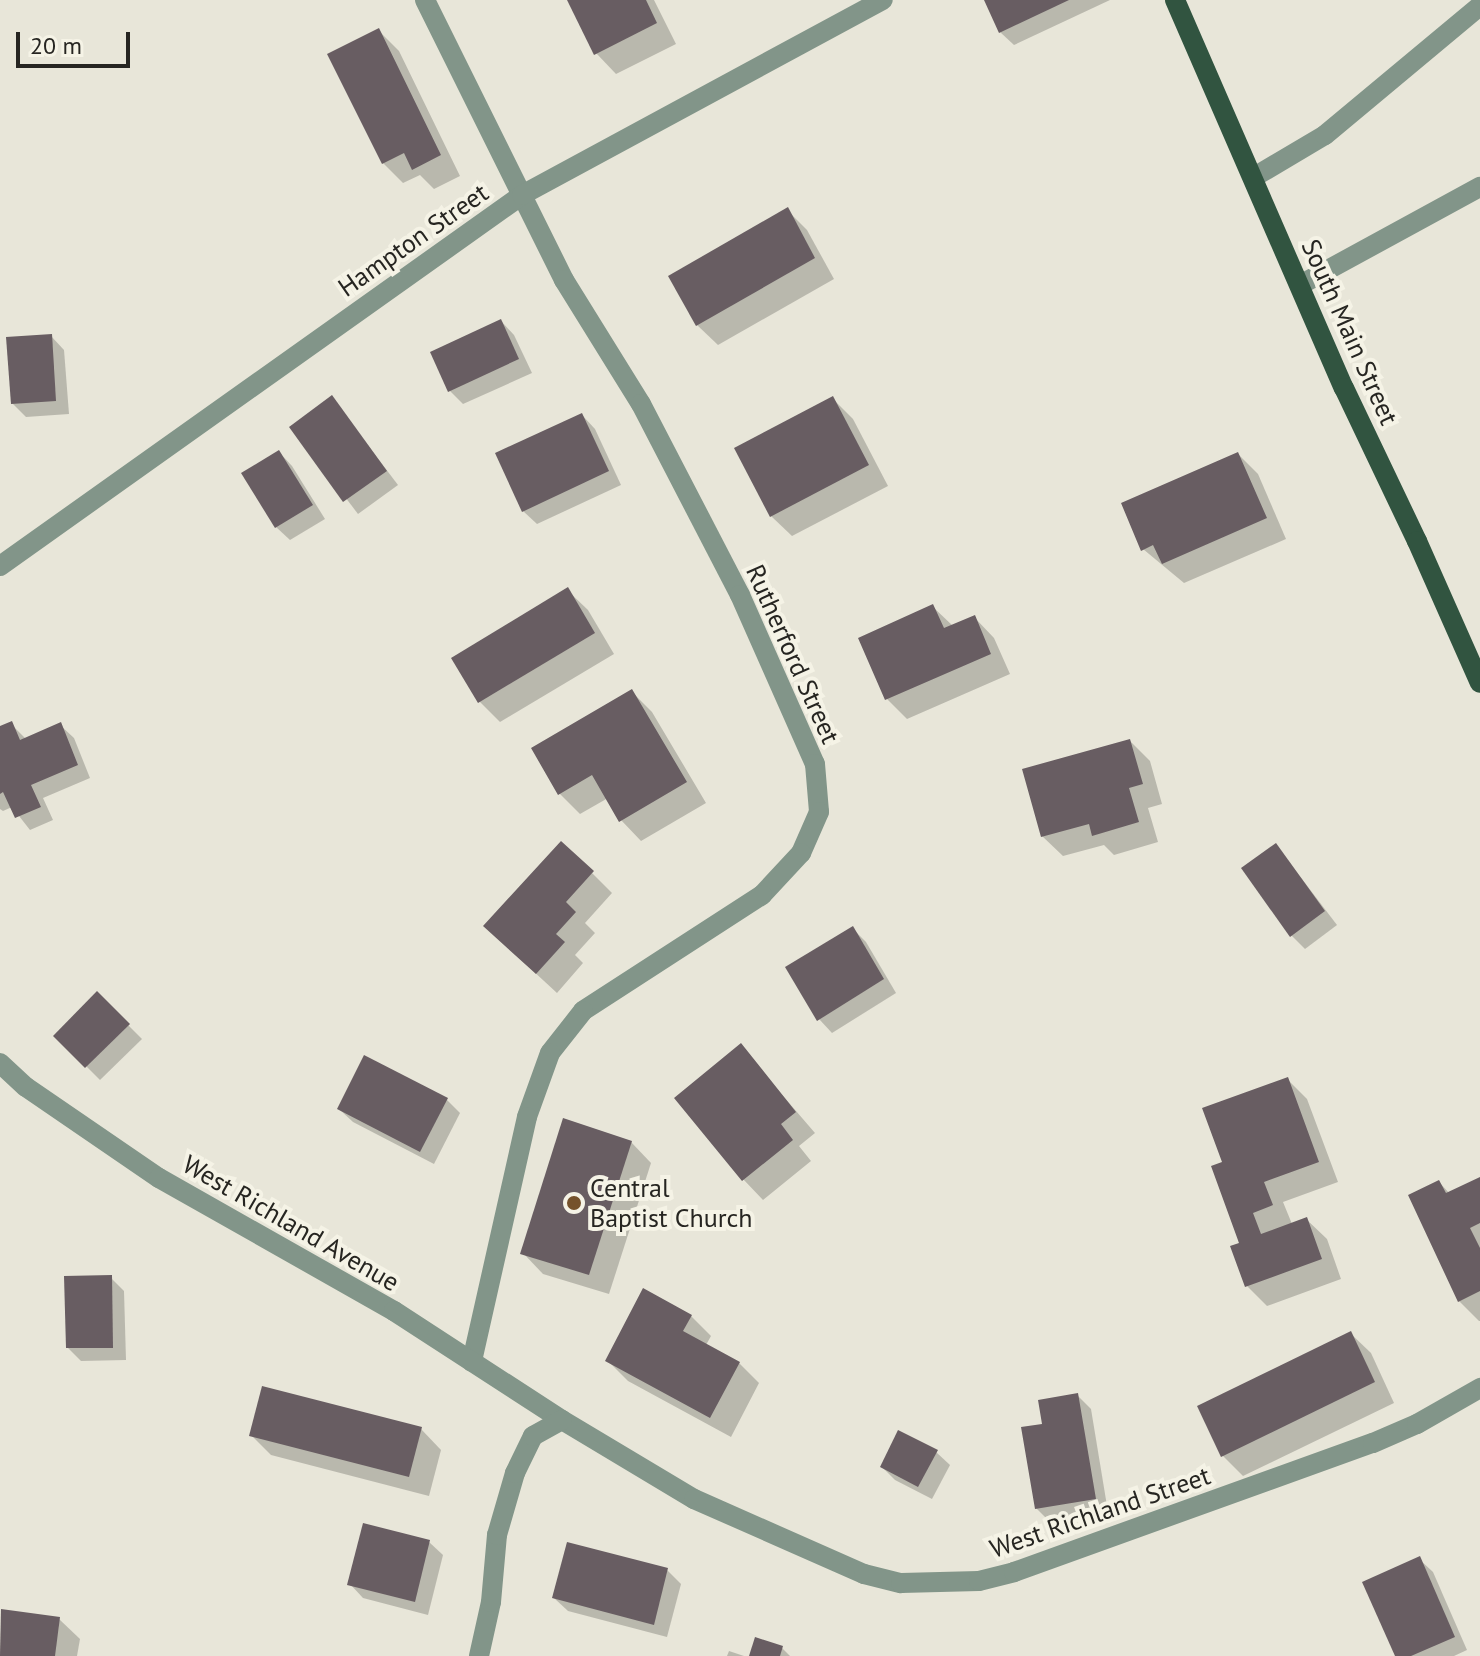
<!DOCTYPE html>
<html>
<head>
<meta charset="utf-8">
<style>
  body { margin:0 }
  #map { position:relative; width:1480px; height:1656px; overflow:hidden; background:#e8e6d9; font-family:"PT Sans",sans-serif }
  div>[style] { position:absolute }
  [style*='--x'] { left:calc(var(--x)*1px); top:calc(var(--y)*1px); width:calc(var(--w)*1px); rotate:calc(var(--a)*1deg) }
  .shadow>* { inset:0; background:#0003 }
  .building>* { inset:0; background:#685d62 }
  .service>* { height:20px; margin:-10px; padding:0 10px; transform-origin:10px; border-radius:10px; background:#829589 }
  .minor>* { height:20px; margin:-10px; padding:0 10px; transform-origin:10px; border-radius:10px; background:#829589 }
  .primary>* { height:20px; margin:-10px; padding:0 10px; transform-origin:10px; border-radius:10px; background:#315440 }
  .dots>* { width:22px; height:22px; translate:-50% -50%; box-sizing:border-box; border:4px solid #f5f3e6; border-radius:50% }
  span { translate:-50% -50%; white-space:nowrap; text-align:center; line-height:1.15; -webkit-text-stroke:8px #f5f3e6; paint-order:stroke }
  .street-label { font-size:26px; color:#262521 }
  .poi-label { font-size:26px; color:#262521 }
  .left { translate:0 -50%; text-align:left }
  .scale { position:absolute; left:16px; top:32px; width:114px; height:36px; box-sizing:border-box; border:4px solid #262521; border-top:0; padding-left:10px; font-size:24px; line-height:28px; white-space:nowrap; color:#262521; -webkit-text-stroke:6px #f5f3e6; paint-order:stroke }
</style>
</head>
<body>
<div id="map">
  <div class="shadow">
    <div style="clip-path:polygon(569px 0,654px 0,676px 44px,616px 74px,596px 53px)"></div>
    <div style="clip-path:polygon(986px 0,1110px 0,1014px 45px,1000px 32px)"></div>
    <div style="clip-path:polygon(379px 31px,399px 51px,460px 176px,434px 189px,420px 175px,403px 183px,383px 163px)"></div>
    <div style="clip-path:polygon(787px 210px,807px 230px,834px 279px,718px 345px,697px 325px)"></div>
    <div style="clip-path:polygon(501px 321px,514px 335px,532px 373px,463px 404px,450px 391px)"></div>
    <div style="clip-path:polygon(51px 336px,64px 350px,69px 414px,26px 417px,12px 403px)"></div>
    <div style="clip-path:polygon(332px 398px,398px 485px,358px 514px,292px 427px)"></div>
    <div style="clip-path:polygon(833px 399px,853px 419px,888px 486px,792px 536px,771px 516px)"></div>
    <div style="clip-path:polygon(582px 415px,595px 429px,621px 485px,537px 524px,523px 511px)"></div>
    <div style="clip-path:polygon(279px 452px,292px 466px,325px 519px,290px 540px,276px 527px)"></div>
    <div style="clip-path:polygon(1238px 454px,1258px 474px,1286px 539px,1184px 583px,1143px 549px)"></div>
    <div style="clip-path:polygon(567px 590px,588px 610px,614px 654px,500px 722px,480px 702px,454px 658px)"></div>
    <div style="clip-path:polygon(933px 607px,953px 626px,974px 617px,994px 638px,1010px 674px,907px 719px,887px 699px)"></div>
    <div style="clip-path:polygon(632px 692px,652px 712px,706px 803px,641px 841px,621px 820px,608px 798px,580px 814px,560px 794px,533px 749px)"></div>
    <div style="clip-path:polygon(11px 724px,26px 739px,60px 725px,74px 738px,90px 778px,43px 798px,53px 820px,30px 830px,12px 807px,3px 811px,0 809px,0 729px)"></div>
    <div style="clip-path:polygon(1130px 741px,1150px 761px,1162px 804px,1148px 808px,1158px 842px,1114px 855px,1104px 845px,1063px 856px,1042px 836px)"></div>
    <div style="clip-path:polygon(1276px 845px,1337px 925px,1305px 949px,1292px 936px)"></div>
    <div style="clip-path:polygon(592px 873px,612px 893px,585px 923px,595px 933px,575px 955px,583px 963px,557px 993px,506px 946px)"></div>
    <div style="clip-path:polygon(852px 928px,866px 942px,896px 993px,832px 1033px,819px 1019px)"></div>
    <div style="clip-path:polygon(97px 994px,142px 1039px,100px 1080px,56px 1036px)"></div>
    <div style="clip-path:polygon(740px 1046px,815px 1133px,799px 1146px,811px 1161px,763px 1200px,743px 1179px)"></div>
    <div style="clip-path:polygon(1287px 1079px,1307px 1099px,1338px 1182px,1283px 1202px,1292px 1224px,1306px 1219px,1327px 1239px,1341px 1279px,1267px 1306px,1247px 1286px,1224px 1163px)"></div>
    <div style="clip-path:polygon(447px 1100px,460px 1113px,434px 1164px,353px 1122px,339px 1109px)"></div>
    <div style="clip-path:polygon(631px 1142px,651px 1163px,609px 1294px,543px 1274px,523px 1253px)"></div>
    <div style="clip-path:polygon(1480px 1180px,1480px 1321px,1479px 1321px,1459px 1301px,1439px 1182px,1450px 1194px)"></div>
    <div style="clip-path:polygon(111px 1278px,124px 1291px,126px 1360px,81px 1361px,68px 1348px)"></div>
    <div style="clip-path:polygon(691px 1316px,711px 1336px,706px 1345px,739px 1363px,759px 1383px,731px 1437px,628px 1381px,607px 1360px)"></div>
    <div style="clip-path:polygon(1350px 1333px,1371px 1353px,1394px 1403px,1243px 1476px,1223px 1456px,1199px 1407px)"></div>
    <div style="clip-path:polygon(1077px 1395px,1091px 1409px,1108px 1512px,1050px 1522px,1036px 1508px,1044px 1426px)"></div>
    <div style="clip-path:polygon(421px 1429px,441px 1450px,429px 1496px,271px 1455px,251px 1435px)"></div>
    <div style="clip-path:polygon(936px 1452px,950px 1465px,932px 1499px,895px 1480px,882px 1467px)"></div>
    <div style="clip-path:polygon(429px 1542px,443px 1555px,428px 1615px,363px 1598px,350px 1584px)"></div>
    <div style="clip-path:polygon(1419px 1559px,1433px 1572px,1467px 1650px,1454px 1656px,1397px 1656px)"></div>
    <div style="clip-path:polygon(667px 1570px,681px 1584px,667px 1637px,568px 1611px,554px 1598px)"></div>
    <div style="clip-path:polygon(3px 1611px,59px 1619px,80px 1639px,77px 1656px,0 1656px)"></div>
    <div style="clip-path:polygon(782px 1648px,790px 1656px,751px 1656px)"></div>
    <div style="clip-path:polygon(729px 1651px,744px 1656px,727px 1656px)"></div>
  </div>
  <div class="building">
    <div style="clip-path:polygon(567px 0,646px 0,657px 23px,594px 55px)"></div>
    <div style="clip-path:polygon(984px 0,1069px 0,999px 33px)"></div>
    <div style="clip-path:polygon(379px 28px,441px 155px,412px 170px,404px 153px,382px 164px,327px 54px)"></div>
    <div style="clip-path:polygon(788px 207px,815px 258px,696px 326px,668px 276px)"></div>
    <div style="clip-path:polygon(501px 319px,519px 359px,448px 392px,430px 352px)"></div>
    <div style="clip-path:polygon(52px 334px,56px 401px,11px 404px,6px 337px)"></div>
    <div style="clip-path:polygon(332px 395px,387px 471px,343px 502px,289px 427px)"></div>
    <div style="clip-path:polygon(833px 396px,869px 465px,770px 517px,734px 448px)"></div>
    <div style="clip-path:polygon(582px 413px,609px 471px,522px 512px,495px 453px)"></div>
    <div style="clip-path:polygon(279px 450px,313px 505px,275px 528px,241px 473px)"></div>
    <div style="clip-path:polygon(1238px 452px,1267px 518px,1162px 564px,1153px 545px,1141px 551px,1121px 503px)"></div>
    <div style="clip-path:polygon(568px 587px,595px 633px,478px 703px,451px 658px)"></div>
    <div style="clip-path:polygon(933px 604px,944px 628px,975px 615px,991px 654px,885px 700px,858px 638px)"></div>
    <div style="clip-path:polygon(632px 689px,687px 782px,619px 822px,592px 775px,558px 795px,531px 748px)"></div>
    <div style="clip-path:polygon(12px 721px,20px 740px,61px 722px,78px 765px,31px 785px,41px 807px,15px 818px,3px 792px,0 794px,0 726px)"></div>
    <div style="clip-path:polygon(1130px 739px,1143px 784px,1129px 788px,1139px 822px,1092px 836px,1089px 824px,1041px 837px,1022px 769px)"></div>
    <div style="clip-path:polygon(561px 841px,594px 871px,566px 902px,576px 912px,556px 934px,565px 942px,536px 974px,483px 926px)"></div>
    <div style="clip-path:polygon(1276px 843px,1325px 911px,1290px 937px,1241px 868px)"></div>
    <div style="clip-path:polygon(853px 926px,884px 979px,817px 1021px,785px 967px)"></div>
    <div style="clip-path:polygon(97px 991px,130px 1024px,85px 1068px,53px 1036px)"></div>
    <div style="clip-path:polygon(741px 1043px,796px 1112px,781px 1124px,793px 1140px,742px 1181px,674px 1098px)"></div>
    <div style="clip-path:polygon(364px 1055px,448px 1098px,420px 1152px,337px 1109px)"></div>
    <div style="clip-path:polygon(1288px 1077px,1319px 1162px,1264px 1182px,1273px 1205px,1253px 1213px,1261px 1234px,1307px 1217px,1322px 1259px,1245px 1287px,1230px 1246px,1239px 1243px,1211px 1166px,1222px 1162px,1202px 1108px)"></div>
    <div style="clip-path:polygon(563px 1118px,632px 1141px,589px 1275px,520px 1254px)"></div>
    <div style="clip-path:polygon(1480px 1177px,1480px 1223px,1470px 1228px,1480px 1248px,1480px 1291px,1458px 1302px,1408px 1195px,1439px 1180px,1446px 1193px)"></div>
    <div style="clip-path:polygon(112px 1275px,113px 1348px,66px 1348px,64px 1276px)"></div>
    <div style="clip-path:polygon(643px 1288px,692px 1315px,683px 1331px,740px 1362px,710px 1418px,605px 1361px)"></div>
    <div style="clip-path:polygon(1351px 1331px,1375px 1382px,1221px 1457px,1197px 1406px)"></div>
    <div style="clip-path:polygon(262px 1386px,422px 1427px,409px 1477px,249px 1436px)"></div>
    <div style="clip-path:polygon(1078px 1393px,1096px 1499px,1035px 1509px,1021px 1427px,1042px 1424px,1038px 1400px)"></div>
    <div style="clip-path:polygon(898px 1430px,938px 1450px,918px 1487px,880px 1467px)"></div>
    <div style="clip-path:polygon(363px 1523px,430px 1540px,415px 1602px,347px 1585px)"></div>
    <div style="clip-path:polygon(567px 1542px,668px 1568px,654px 1625px,552px 1598px)"></div>
    <div style="clip-path:polygon(1420px 1556px,1455px 1637px,1411px 1656px,1395px 1656px,1362px 1582px)"></div>
    <div style="clip-path:polygon(1px 1609px,60px 1617px,55px 1656px,0 1656px)"></div>
    <div style="clip-path:polygon(755px 1637px,783px 1646px,780px 1656px,749px 1656px)"></div>
  </div>
  <div class="service">
    <div style="--x:1254;--y:177;--w:82;--a:-30.6"></div>
    <div style="--x:1325;--y:135;--w:202;--a:-39.8"></div>
    <div style="--x:1300;--y:285;--w:205;--a:-28.6"></div>
  </div>
  <div class="minor">
    <div style="--x:425;--y:0;--w:313;--a:63.6"></div>
    <div style="--x:564;--y:280;--w:146;--a:58.2"></div>
    <div style="--x:641;--y:404;--w:215;--a:62.6"></div>
    <div style="--x:740;--y:595;--w:185;--a:66.1"></div>
    <div style="--x:815;--y:764;--w:48;--a:85.2"></div>
    <div style="--x:819;--y:812;--w:45;--a:113.7"></div>
    <div style="--x:801;--y:853;--w:57;--a:132.9"></div>
    <div style="--x:762;--y:895;--w:213;--a:147.1"></div>
    <div style="--x:583;--y:1011;--w:53;--a:128.2"></div>
    <div style="--x:550;--y:1053;--w:68;--a:109.8"></div>
    <div style="--x:527;--y:1117;--w:251;--a:102.7"></div>
    <div style="--x:0;--y:566;--w:640;--a:-35.4"></div>
    <div style="--x:522;--y:195;--w:410;--a:-28.4"></div>
    <div style="--x:0;--y:1063;--w:35;--a:43"></div>
    <div style="--x:26;--y:1087;--w:161;--a:34.4"></div>
    <div style="--x:159;--y:1178;--w:270;--a:29.5"></div>
    <div style="--x:394;--y:1311;--w:200;--a:33"></div>
    <div style="--x:562;--y:1420;--w:154;--a:30.9"></div>
    <div style="--x:694;--y:1499;--w:186;--a:23.8"></div>
    <div style="--x:864;--y:1574;--w:38;--a:14"></div>
    <div style="--x:901;--y:1583;--w:78;--a:-1.5"></div>
    <div style="--x:979;--y:1581;--w:36;--a:-14"></div>
    <div style="--x:1014;--y:1572;--w:381;--a:-19.8"></div>
    <div style="--x:1373;--y:1443;--w:48;--a:-23.4"></div>
    <div style="--x:1417;--y:1424;--w:73;--a:-29.7"></div>
    <div style="--x:479;--y:1656;--w:55;--a:-77.5"></div>
    <div style="--x:491;--y:1602;--w:67;--a:-84.9"></div>
    <div style="--x:497;--y:1535;--w:65;--a:-73.8"></div>
    <div style="--x:515;--y:1473;--w:41;--a:-64.1"></div>
    <div style="--x:533;--y:1436;--w:33;--a:-29"></div>
  </div>
  <div class="primary">
    <div style="--x:1175;--y:0;--w:423;--a:66.5"></div>
    <div style="--x:1344;--y:388;--w:170;--a:64.5"></div>
    <div style="--x:1417;--y:541;--w:155;--a:66.1"></div>
  </div>
  <div class="dots">
    <div style="left:574px;top:1203px;background:#75522b"></div>
  </div>
  <div class="street-label">
    <span style="left:413px;top:240px;rotate:-35deg">Hampton Street</span>
    <span style="left:1350px;top:332px;rotate:66deg">South Main Street</span>
    <span style="left:793px;top:654px;rotate:66deg">Rutherford Street</span>
    <span style="left:291px;top:1223px;rotate:30deg">West Richland Avenue</span>
    <span style="left:1100px;top:1512px;rotate:-19deg">West Richland Street</span>
  </div>
  <div class="poi-label">
    <span class="left" style="left:590px;top:1203px">Central<br>Baptist Church</span>
  </div>
  <div class="scale">20 m</div>
</div>
</body>
</html>
